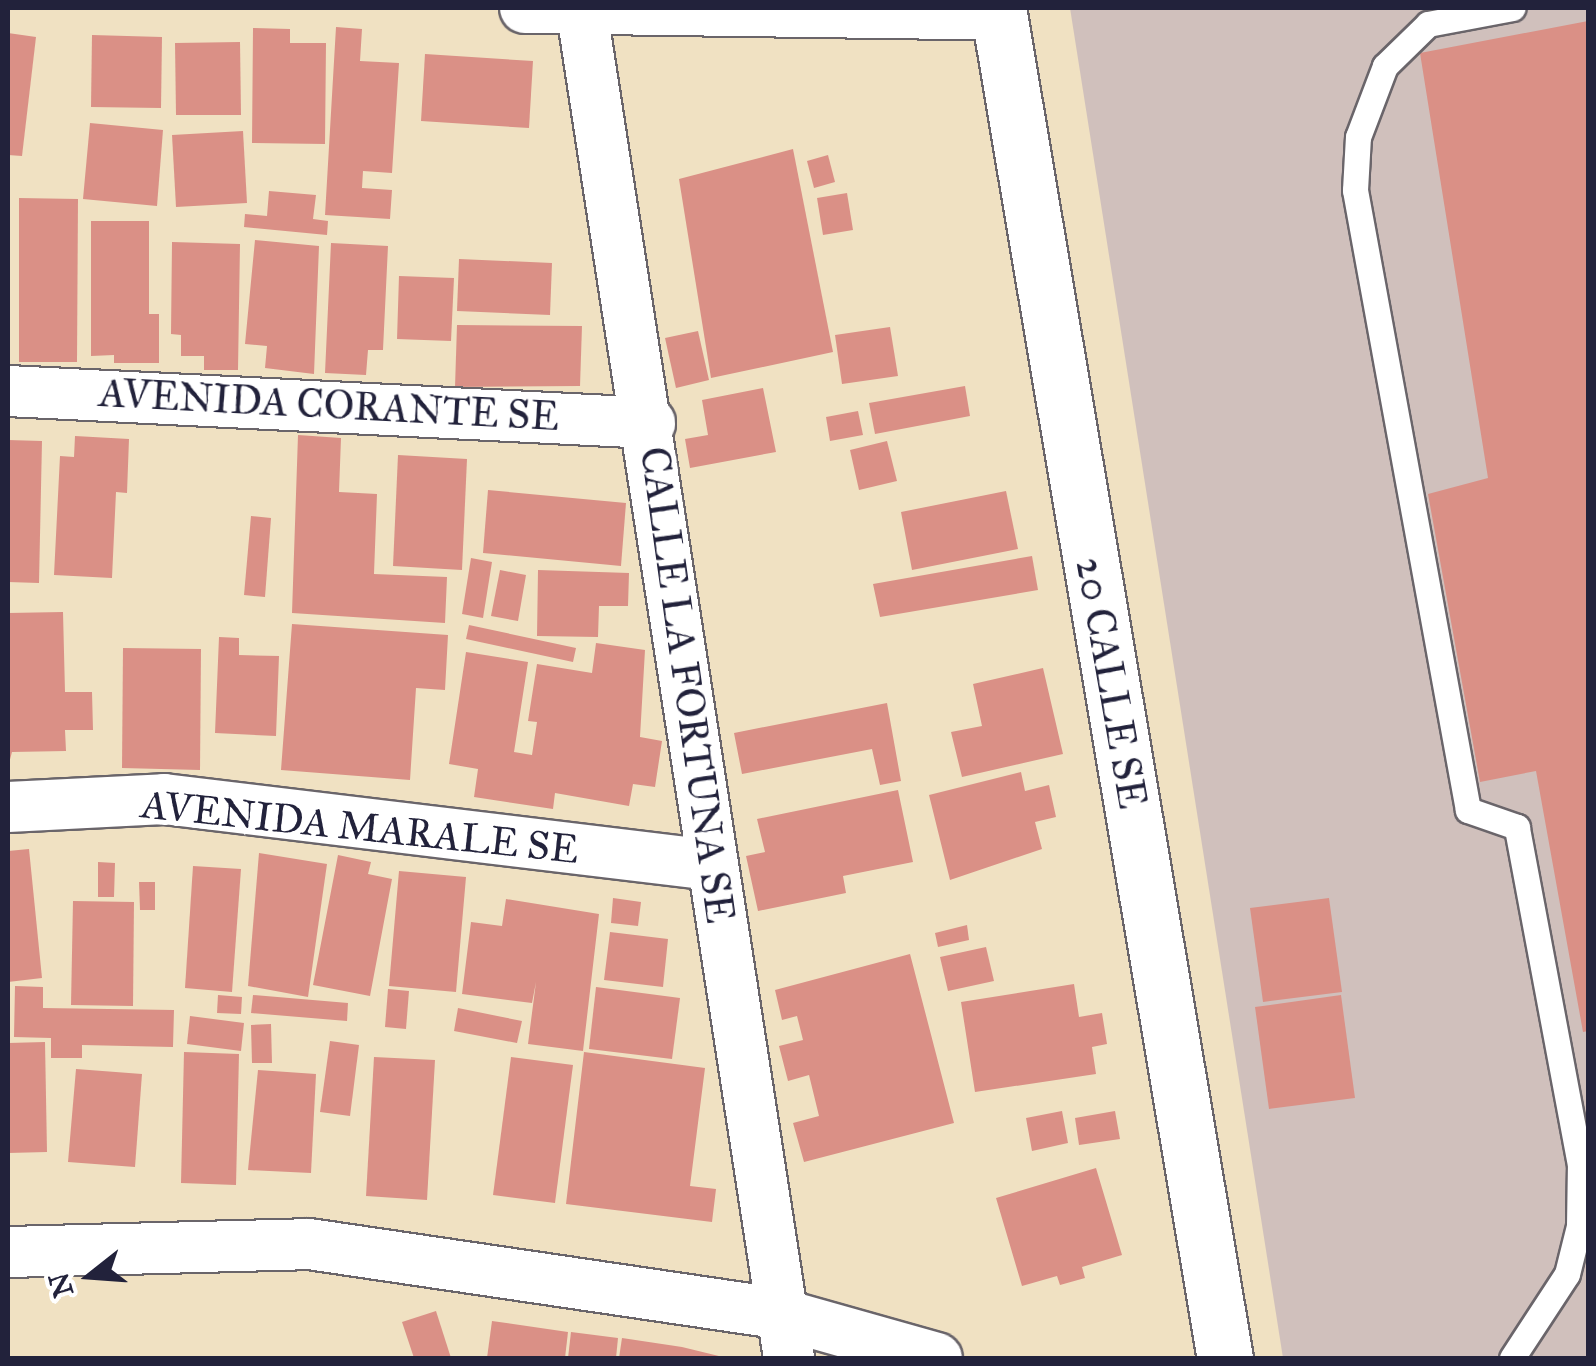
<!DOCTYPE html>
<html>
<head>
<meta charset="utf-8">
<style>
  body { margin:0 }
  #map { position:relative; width:1596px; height:1366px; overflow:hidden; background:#f0e1c2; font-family:"IM FELL Great Primer",serif }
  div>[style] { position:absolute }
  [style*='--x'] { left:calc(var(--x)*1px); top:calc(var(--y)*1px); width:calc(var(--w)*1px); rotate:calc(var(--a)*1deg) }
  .industrial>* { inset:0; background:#d0c0bc }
  .building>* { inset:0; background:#da9086 }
  .roads { filter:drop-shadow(2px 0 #6a656a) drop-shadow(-2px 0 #6a656a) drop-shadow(0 2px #6a656a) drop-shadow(0 -2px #6a656a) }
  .service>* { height:25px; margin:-12.5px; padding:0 12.5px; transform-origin:12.5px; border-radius:12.5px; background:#fff }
  .minor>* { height:50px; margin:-25px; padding:0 25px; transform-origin:25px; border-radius:25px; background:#fff }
  .tertiary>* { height:55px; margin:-27.5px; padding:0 27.5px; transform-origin:27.5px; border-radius:27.5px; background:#fff }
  span { translate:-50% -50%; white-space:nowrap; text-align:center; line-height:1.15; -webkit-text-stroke:10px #fff; paint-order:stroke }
  .street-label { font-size:40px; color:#22223b }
  .frame { position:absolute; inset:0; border:10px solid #22223b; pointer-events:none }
  .north { position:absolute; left:40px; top:1226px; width:100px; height:100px; -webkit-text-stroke:8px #fff; paint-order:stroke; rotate:253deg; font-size:28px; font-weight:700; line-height:40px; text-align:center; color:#22223b }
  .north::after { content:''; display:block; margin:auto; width:35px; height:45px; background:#22223b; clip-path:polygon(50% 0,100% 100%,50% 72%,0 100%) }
</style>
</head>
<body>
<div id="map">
  <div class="industrial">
    <div style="clip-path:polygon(1070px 8px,1588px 8px,1588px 1358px,1283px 1358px)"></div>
  </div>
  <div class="building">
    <div style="clip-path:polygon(1588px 21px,1588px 1031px,1583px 1032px,1536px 771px,1480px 782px,1428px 494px,1488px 478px,1420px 53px)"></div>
    <div style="clip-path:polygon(336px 27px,362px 29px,360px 61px,399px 63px,392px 173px,363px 171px,362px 188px,392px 190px,390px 219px,325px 215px)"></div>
    <div style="clip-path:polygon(253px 28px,290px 29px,290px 43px,326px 43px,325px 144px,252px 143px)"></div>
    <div style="clip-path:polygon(8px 33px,36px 37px,22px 156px,8px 155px)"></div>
    <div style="clip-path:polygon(92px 35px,162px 37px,161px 108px,91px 107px)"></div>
    <div style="clip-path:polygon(240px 42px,241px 115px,176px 115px,175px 43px)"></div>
    <div style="clip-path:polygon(425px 54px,533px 61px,529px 128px,421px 121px)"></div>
    <div style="clip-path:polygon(90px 123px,163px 130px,157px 206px,83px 199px)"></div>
    <div style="clip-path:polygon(243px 131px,247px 203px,176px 207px,172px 135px)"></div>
    <div style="clip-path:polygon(793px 149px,833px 352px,711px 378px,679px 179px)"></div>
    <div style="clip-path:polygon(828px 155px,835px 182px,814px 188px,807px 161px)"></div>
    <div style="clip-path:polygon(269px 191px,316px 195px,313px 219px,328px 221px,327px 235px,244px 227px,245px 214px,267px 216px)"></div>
    <div style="clip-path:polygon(847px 193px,853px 230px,823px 235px,817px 198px)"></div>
    <div style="clip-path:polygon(19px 198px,78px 199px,77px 362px,19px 362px)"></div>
    <div style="clip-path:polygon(91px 221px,149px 221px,149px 314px,159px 314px,159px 363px,114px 363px,114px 355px,91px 356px)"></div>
    <div style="clip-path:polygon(255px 240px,319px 246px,314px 374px,265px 368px,267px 346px,245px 344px)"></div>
    <div style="clip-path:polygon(172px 242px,240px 244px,238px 370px,204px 370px,204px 356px,181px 356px,181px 335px,171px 334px)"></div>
    <div style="clip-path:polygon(331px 243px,388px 246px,383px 350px,368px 350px,366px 375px,325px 373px)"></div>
    <div style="clip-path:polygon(459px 259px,552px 263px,550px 315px,457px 311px)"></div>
    <div style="clip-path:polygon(399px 276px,454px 278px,451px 341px,397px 339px)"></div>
    <div style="clip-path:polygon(457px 325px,582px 326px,580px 386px,455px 387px)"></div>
    <div style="clip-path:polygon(890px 327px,898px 376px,842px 384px,835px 335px)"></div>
    <div style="clip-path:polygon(698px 331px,709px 380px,676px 388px,665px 338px)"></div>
    <div style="clip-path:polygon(965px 386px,970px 416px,875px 434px,869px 403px)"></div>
    <div style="clip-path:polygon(763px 388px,776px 452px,690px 468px,685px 439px,708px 435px,702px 400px)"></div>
    <div style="clip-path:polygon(858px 411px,863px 435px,830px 441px,826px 417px)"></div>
    <div style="clip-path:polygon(298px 435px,341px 438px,339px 492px,377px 494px,374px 574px,447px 577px,445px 623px,292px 613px)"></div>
    <div style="clip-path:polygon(75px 436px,129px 439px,127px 493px,116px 492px,112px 578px,54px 575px,60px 456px,74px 457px)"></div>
    <div style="clip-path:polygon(8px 440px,42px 441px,39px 583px,8px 582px)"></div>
    <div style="clip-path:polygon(887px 441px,897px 481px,859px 490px,850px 450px)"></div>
    <div style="clip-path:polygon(398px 455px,467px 459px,462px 570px,393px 566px)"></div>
    <div style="clip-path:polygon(488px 490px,626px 503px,621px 566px,483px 553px)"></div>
    <div style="clip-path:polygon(1006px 491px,1018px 549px,912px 570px,901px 512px)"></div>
    <div style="clip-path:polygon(251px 516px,271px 518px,265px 597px,244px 595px)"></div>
    <div style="clip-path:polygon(1032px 556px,1038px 590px,880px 617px,873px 584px)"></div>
    <div style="clip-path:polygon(471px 558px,492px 562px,483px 618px,462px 614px)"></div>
    <div style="clip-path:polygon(500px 570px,526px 575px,518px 621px,491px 616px)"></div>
    <div style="clip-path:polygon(538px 570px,629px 573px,628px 606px,599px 606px,598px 637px,537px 636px)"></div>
    <div style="clip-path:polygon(63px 612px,65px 692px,92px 692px,93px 730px,65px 730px,66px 751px,12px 752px,8px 767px,8px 613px)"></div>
    <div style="clip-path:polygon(292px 624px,448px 635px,445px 690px,416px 688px,410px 780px,281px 770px)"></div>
    <div style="clip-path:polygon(469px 625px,576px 648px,573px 662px,466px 639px)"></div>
    <div style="clip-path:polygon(219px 637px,239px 638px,239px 655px,279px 656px,276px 736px,215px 733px)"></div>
    <div style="clip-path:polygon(596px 643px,645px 650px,640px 737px,662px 741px,655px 787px,633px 784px,629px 806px,555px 793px,553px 809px,474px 797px,478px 769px,449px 764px,466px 652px,528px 662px,514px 752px,532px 755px,537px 722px,528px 721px,537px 664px,592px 673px)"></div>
    <div style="clip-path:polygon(123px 648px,201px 649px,200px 770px,122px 768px)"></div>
    <div style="clip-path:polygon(1043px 668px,1063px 754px,962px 777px,951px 732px,982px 726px,973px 684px)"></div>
    <div style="clip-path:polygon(887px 703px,901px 781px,880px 785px,872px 749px,742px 774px,734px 733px)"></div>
    <div style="clip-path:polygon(1021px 772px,1025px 791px,1049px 785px,1056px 817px,1035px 822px,1042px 849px,950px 880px,929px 795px)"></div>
    <div style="clip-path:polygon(898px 790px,913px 862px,843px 876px,846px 893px,758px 911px,746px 856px,765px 852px,757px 819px)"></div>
    <div style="clip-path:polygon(29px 849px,42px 978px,8px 982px,8px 851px)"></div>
    <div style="clip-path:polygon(259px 853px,327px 864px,308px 997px,248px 986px)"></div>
    <div style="clip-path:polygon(338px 855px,371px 862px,368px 874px,392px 879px,370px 996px,313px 985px)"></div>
    <div style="clip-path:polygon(98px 862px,115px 863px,114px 897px,98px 897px)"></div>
    <div style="clip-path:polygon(193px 866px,241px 869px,232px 992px,185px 988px)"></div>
    <div style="clip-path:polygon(399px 871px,466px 877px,456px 992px,389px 986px)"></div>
    <div style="clip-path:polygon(139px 882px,155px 882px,155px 910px,140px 910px)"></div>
    <div style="clip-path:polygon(613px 898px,641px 902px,638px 926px,611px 923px)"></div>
    <div style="clip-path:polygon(1329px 898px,1342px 992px,1263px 1002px,1250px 908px)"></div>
    <div style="clip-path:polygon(506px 899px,599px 914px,583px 1051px,528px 1044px,536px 982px,532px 1003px,462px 994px,471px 922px,502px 926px)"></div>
    <div style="clip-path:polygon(73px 901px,134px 902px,133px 1006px,71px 1005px)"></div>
    <div style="clip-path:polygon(967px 925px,969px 940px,938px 947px,935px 933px)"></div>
    <div style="clip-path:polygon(610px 932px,668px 939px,663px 987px,604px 980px)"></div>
    <div style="clip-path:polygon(986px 947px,994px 981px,948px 991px,940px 957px)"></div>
    <div style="clip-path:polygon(910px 954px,954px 1123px,804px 1162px,793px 1123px,819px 1116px,809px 1075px,788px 1081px,779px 1046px,803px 1040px,797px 1016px,782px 1020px,775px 990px)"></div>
    <div style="clip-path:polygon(1074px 984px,1079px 1017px,1102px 1013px,1107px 1044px,1092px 1047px,1096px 1074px,975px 1092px,961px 1002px)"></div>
    <div style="clip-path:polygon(15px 986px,43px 987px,43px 1008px,174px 1010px,173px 1047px,82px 1045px,82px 1058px,51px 1058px,51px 1038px,14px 1037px)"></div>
    <div style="clip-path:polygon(596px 987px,680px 998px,672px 1059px,589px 1049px)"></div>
    <div style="clip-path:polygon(388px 989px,409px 991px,406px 1029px,385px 1027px)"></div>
    <div style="clip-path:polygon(218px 995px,242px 997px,241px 1014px,217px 1013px)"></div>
    <div style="clip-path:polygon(253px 995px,348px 1003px,347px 1021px,251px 1013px)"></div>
    <div style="clip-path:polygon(1341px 995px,1355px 1098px,1269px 1109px,1255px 1007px)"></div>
    <div style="clip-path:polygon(458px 1008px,522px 1021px,517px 1043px,454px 1031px)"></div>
    <div style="clip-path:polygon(190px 1016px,244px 1023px,241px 1051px,187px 1044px)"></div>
    <div style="clip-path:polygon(271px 1024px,272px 1063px,252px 1063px,251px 1025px)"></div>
    <div style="clip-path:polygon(330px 1041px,359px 1045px,350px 1116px,320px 1112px)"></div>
    <div style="clip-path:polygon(45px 1042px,47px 1152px,8px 1153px,8px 1043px)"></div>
    <div style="clip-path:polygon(184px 1052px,239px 1054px,236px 1185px,181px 1183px)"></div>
    <div style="clip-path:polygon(584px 1052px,705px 1068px,690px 1186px,716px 1189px,712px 1222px,566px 1204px)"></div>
    <div style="clip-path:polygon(374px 1057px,435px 1060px,427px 1200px,366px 1196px)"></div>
    <div style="clip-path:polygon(511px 1057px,573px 1065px,555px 1203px,493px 1195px)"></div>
    <div style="clip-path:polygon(76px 1069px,142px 1074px,135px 1167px,68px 1162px)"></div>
    <div style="clip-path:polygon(258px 1070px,316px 1074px,311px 1173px,248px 1170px)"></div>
    <div style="clip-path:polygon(1062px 1111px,1068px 1143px,1032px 1151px,1026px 1118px)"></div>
    <div style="clip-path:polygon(1115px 1111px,1120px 1139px,1079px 1145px,1075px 1118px)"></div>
    <div style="clip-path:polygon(1096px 1168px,1122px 1255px,1082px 1267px,1085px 1278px,1060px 1285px,1057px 1276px,1022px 1286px,996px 1198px)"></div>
    <div style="clip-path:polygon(436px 1311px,451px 1358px,414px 1358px,402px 1322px)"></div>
    <div style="clip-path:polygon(492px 1321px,568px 1332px,565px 1358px,487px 1358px)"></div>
    <div style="clip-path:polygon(571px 1332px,618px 1338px,616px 1358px,568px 1358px)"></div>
    <div style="clip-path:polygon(622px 1338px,682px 1347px,727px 1358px,619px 1358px)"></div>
  </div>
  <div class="roads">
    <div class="service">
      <div style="--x:1512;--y:1358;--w:100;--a:-56.8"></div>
      <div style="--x:1567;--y:1274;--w:49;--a:-76"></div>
      <div style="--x:1579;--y:1226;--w:61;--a:-89.1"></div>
      <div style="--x:1580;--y:1165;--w:344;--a:-100.6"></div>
      <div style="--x:1517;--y:827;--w:52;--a:-160.9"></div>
      <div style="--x:1468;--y:810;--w:630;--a:-100.33"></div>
      <div style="--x:1355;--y:190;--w:53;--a:-86.8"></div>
      <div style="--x:1358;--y:137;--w:76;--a:-69.2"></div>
      <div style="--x:1385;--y:66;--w:60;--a:-44.3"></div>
      <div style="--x:1428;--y:24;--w:86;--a:-10.7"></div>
    </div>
    <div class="minor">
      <div style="--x:525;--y:8;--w:474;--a:0.8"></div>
      <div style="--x:582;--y:13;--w:1361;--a:81.25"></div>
      <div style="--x:8;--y:391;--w:643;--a:2.85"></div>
      <div style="--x:8;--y:807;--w:156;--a:-2.9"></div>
      <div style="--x:164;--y:799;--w:551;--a:6.88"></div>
      <div style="--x:8;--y:1252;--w:301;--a:-1.5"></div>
      <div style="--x:309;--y:1244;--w:477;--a:8.4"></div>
      <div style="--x:781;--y:1314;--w:162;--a:15.8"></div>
    </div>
    <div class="tertiary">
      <div style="--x:998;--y:8;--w:1369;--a:80.46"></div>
    </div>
  </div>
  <div class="street-label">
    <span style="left:329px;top:405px;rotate:3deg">AVENIDA CORANTE SE</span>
    <span style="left:1111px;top:683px;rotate:80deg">20 CALLE SE</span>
    <span style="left:687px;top:685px;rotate:82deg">CALLE LA FORTUNA SE</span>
    <span style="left:360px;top:827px;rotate:6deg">AVENIDA MARALE SE</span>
  </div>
  <div class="frame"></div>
  <div class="north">N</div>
</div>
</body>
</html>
